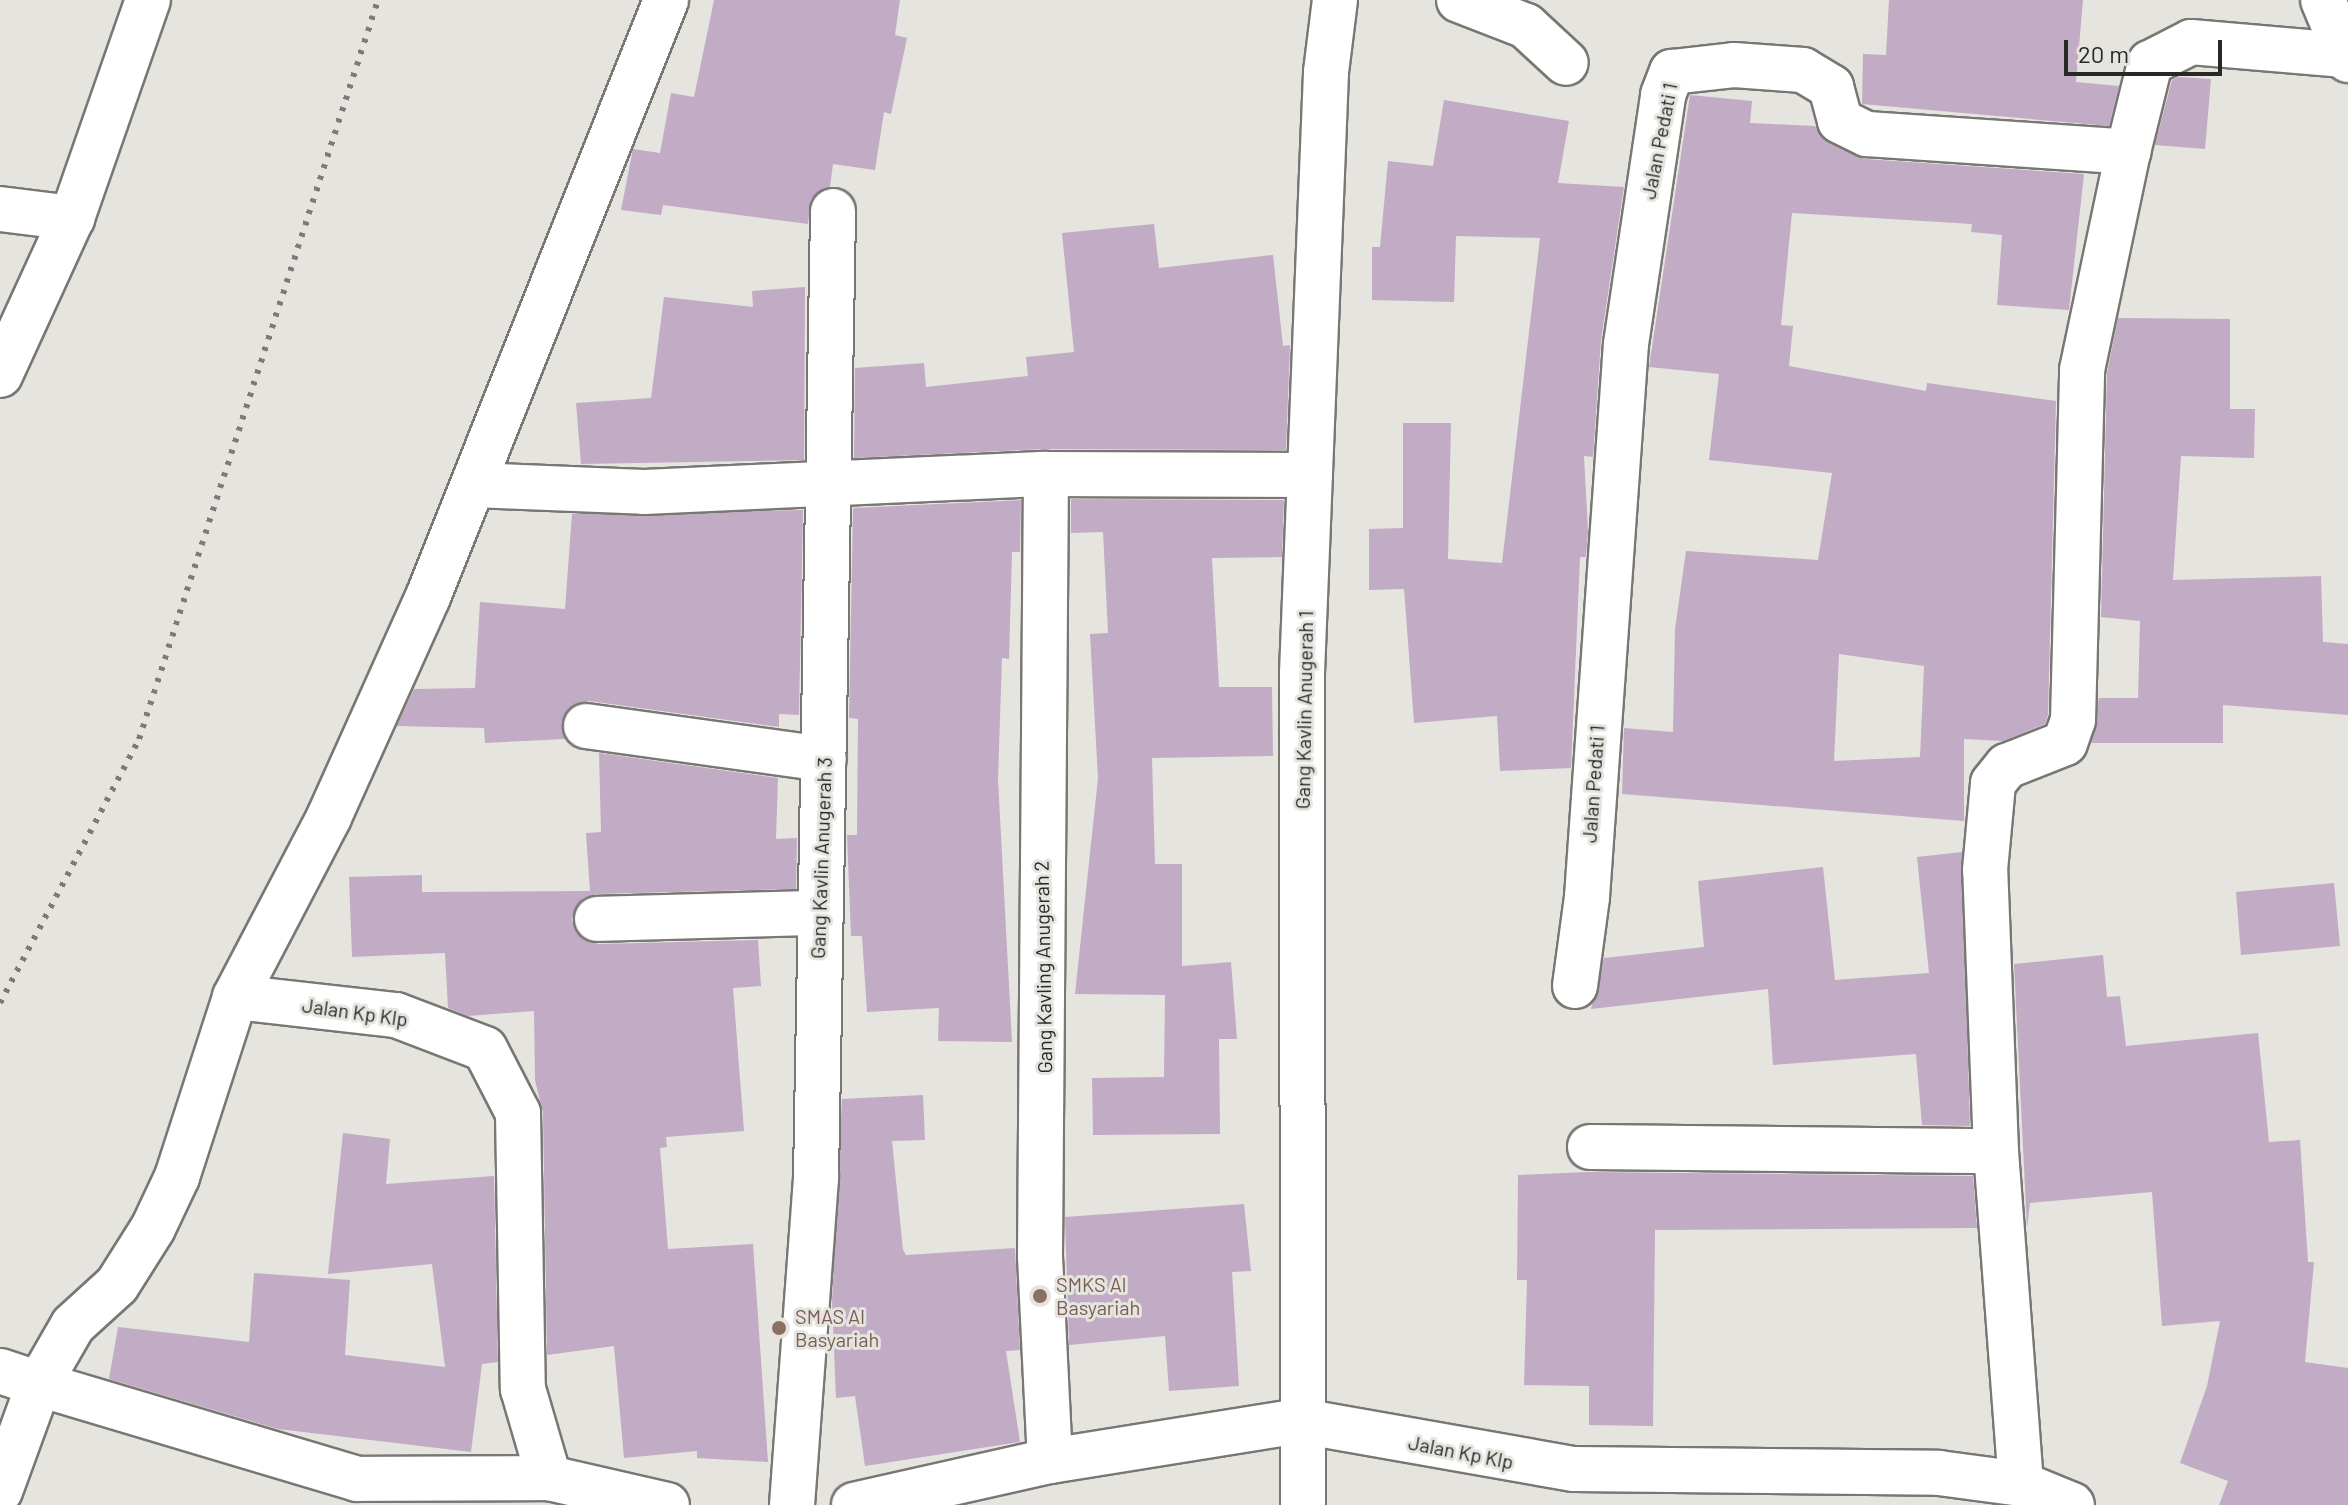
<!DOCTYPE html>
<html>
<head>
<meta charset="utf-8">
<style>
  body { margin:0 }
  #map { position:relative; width:2348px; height:1505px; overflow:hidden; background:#e5e4df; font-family:Barlow,sans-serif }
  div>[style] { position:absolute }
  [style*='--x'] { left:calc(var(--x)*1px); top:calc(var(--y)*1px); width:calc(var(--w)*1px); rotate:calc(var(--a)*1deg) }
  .building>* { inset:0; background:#c2abc5 }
  .roads { filter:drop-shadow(2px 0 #787773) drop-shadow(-2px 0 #787773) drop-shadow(0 2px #787773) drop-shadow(0 -2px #787773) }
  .minor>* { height:44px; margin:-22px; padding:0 22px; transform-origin:22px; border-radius:22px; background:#fff }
  .rail>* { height:6px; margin-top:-3px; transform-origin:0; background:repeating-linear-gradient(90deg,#7c7b78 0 4px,transparent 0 12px) }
  .dots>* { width:22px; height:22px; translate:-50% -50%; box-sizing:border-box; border:4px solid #e5e4df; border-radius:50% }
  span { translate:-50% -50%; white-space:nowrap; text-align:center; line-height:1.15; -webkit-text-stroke:6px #e5e4df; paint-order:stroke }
  .street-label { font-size:20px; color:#282826 }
  .education-label { font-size:20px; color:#785e54 }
  .left { translate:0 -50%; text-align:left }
  .scale { position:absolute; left:2064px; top:40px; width:158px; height:36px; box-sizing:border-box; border:4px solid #282826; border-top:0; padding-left:10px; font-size:24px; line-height:28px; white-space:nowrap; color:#282826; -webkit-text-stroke:6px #e5e4df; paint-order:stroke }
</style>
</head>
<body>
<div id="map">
  <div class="building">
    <div style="clip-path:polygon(714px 0,900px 0,895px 35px,907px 38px,891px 114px,884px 112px,875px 170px,833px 164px,830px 187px,811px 199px,808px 224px,663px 205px,661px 215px,621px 210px,633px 149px,660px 153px,671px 93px,694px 97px)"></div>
    <div style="clip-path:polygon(1889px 0,2083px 0,2076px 82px,2119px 86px,2109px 126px,1862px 104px,1863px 54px,1886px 55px)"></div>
    <div style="clip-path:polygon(2178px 77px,2211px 79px,2205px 149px,2155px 145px,2172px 80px)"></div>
    <div style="clip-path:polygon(evenodd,1690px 95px,1752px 101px,1750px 123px,1815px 126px,1829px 143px,1865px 159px,2084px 174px,2069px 310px,1997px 305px,2002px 235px,1971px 232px,1972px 224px,1792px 213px,1781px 325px,1793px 326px,1789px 366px,1926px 391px,1927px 383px,2056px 401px,2048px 715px,2045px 724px,2003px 741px,1964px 739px,1964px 821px,1622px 794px,1624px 728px,1673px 732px,1675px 629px,1686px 551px,1818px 560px,1832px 473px,1709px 460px,1719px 374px,1649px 367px,1690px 95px,1839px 654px,1924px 666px,1920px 757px,1834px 761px,1839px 654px)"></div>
    <div style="clip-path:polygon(1444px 100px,1569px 121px,1558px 183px,1624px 187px,1601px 340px,1593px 457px,1584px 456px,1588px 531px,1586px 557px,1580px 557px,1571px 768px,1500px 771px,1497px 716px,1414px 723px,1404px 589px,1369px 590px,1369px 529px,1403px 528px,1403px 423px,1451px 423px,1448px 559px,1502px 563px,1540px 238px,1456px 236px,1454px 302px,1372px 300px,1372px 247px,1380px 247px,1388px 161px,1433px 166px)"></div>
    <div style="clip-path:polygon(1154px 224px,1159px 268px,1273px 255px,1283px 346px,1290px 345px,1286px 450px,1045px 449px,854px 458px,855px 368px,924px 363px,926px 387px,1028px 376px,1026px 357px,1074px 352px,1062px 233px)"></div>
    <div style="clip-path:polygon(805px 287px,804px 460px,581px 464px,576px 403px,651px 398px,664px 297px,753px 307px,752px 291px)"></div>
    <div style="clip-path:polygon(2118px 318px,2230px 319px,2230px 409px,2255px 409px,2254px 458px,2181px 456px,2173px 580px,2321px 576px,2323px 642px,2348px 644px,2348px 715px,2223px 705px,2223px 743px,2091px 743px,2099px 698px,2138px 698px,2140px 621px,2101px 617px,2107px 373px)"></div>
    <div style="clip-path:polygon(1071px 499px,1284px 500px,1282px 557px,1212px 558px,1219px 687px,1272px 687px,1273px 756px,1152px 758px,1155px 864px,1182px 864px,1182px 966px,1231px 962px,1237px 1039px,1219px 1039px,1220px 1134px,1093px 1135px,1092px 1078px,1164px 1077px,1165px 995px,1075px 994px,1098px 778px,1090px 634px,1108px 633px,1103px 532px,1071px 533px)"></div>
    <div style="clip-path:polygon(1021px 500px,1020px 552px,1012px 552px,1009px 659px,1002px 658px,998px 779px,1012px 1042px,938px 1041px,939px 1008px,867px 1012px,862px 936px,851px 936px,847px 835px,857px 835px,858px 719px,849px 718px,853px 508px)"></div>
    <div style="clip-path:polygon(803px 510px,799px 715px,779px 714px,779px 727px,589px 701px,566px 711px,565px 739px,485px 743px,484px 728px,397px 726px,414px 689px,475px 688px,480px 602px,565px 609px,572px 514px)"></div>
    <div style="clip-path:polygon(599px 753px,778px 778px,776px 839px,797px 838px,796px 889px,596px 894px,583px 898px,572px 919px,576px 933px,598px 944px,758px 940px,761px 986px,733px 988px,744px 1131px,666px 1137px,667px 1147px,660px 1148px,668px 1249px,753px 1244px,768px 1462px,697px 1458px,697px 1451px,624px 1458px,614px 1346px,547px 1355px,543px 1113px,535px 1080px,534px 1011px,468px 1016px,448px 1008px,445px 953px,352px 957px,349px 877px,422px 875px,422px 892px,590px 891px,586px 833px,601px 832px)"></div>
    <div style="clip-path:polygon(1962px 852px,1970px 1126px,1922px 1125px,1916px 1054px,1773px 1065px,1768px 989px,1591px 1009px,1604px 958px,1704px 947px,1698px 881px,1823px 867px,1835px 980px,1929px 973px,1917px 857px)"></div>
    <div style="clip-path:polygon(2334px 883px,2340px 946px,2241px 955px,2236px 892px)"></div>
    <div style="clip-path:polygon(2103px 955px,2107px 997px,2120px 996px,2126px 1046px,2258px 1033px,2269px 1142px,2300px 1140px,2308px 1262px,2314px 1262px,2305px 1362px,2348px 1368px,2348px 1505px,2219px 1505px,2228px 1481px,2180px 1463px,2207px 1386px,2220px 1321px,2162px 1326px,2152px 1192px,2030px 1203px,2027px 1228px,2014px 964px)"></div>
    <div style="clip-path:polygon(923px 1095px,925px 1140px,892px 1141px,903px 1250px,906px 1255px,1015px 1248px,1020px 1350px,1006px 1351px,1020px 1442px,865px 1466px,855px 1396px,836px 1398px,832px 1301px,842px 1099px)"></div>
    <div style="clip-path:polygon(343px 1133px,390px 1139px,386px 1184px,494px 1176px,498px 1362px,482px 1364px,471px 1452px,278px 1429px,109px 1379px,118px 1327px,249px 1342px,254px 1273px,350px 1280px,345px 1355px,445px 1367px,432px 1264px,328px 1274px)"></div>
    <div style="clip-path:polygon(1588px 1172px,1973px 1176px,1977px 1228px,1655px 1230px,1653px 1426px,1589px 1425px,1589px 1386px,1524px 1385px,1527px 1280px,1517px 1280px,1518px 1175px)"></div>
    <div style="clip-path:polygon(1244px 1204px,1251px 1271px,1232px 1272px,1239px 1386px,1169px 1391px,1165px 1336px,1069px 1345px,1065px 1217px)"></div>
  </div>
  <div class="roads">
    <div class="minor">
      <div style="--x:1459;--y:0;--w:72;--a:21.2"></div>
      <div style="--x:1526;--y:26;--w:54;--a:42.8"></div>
      <div style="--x:2323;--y:0;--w:65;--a:67.4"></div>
      <div style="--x:0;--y:209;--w:73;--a:7.1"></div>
      <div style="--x:0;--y:375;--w:173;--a:-65.4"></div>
      <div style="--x:72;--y:218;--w:231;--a:-70.8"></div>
      <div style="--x:1046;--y:474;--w:783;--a:90.44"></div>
      <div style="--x:1040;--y:1257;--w:204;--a:87.2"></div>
      <div style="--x:473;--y:485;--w:171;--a:2.3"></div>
      <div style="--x:644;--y:492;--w:402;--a:-2.6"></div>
      <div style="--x:1046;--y:474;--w:264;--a:0.2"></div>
      <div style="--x:586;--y:726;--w:240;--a:7.9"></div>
      <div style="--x:597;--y:919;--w:219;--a:-1.6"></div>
      <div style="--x:1575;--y:986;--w:90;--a:-82.3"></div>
      <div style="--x:1587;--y:897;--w:554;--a:-85.97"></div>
      <div style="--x:1626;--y:344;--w:252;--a:-81.5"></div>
      <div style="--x:1663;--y:95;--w:25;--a:-69"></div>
      <div style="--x:1672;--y:72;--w:62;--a:-6.4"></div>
      <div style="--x:1734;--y:65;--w:69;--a:4.1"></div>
      <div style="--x:1803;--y:70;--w:33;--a:31"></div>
      <div style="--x:1831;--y:87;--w:35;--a:75"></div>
      <div style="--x:1840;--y:121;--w:30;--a:26"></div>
      <div style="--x:1867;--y:134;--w:262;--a:3.9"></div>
      <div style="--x:235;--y:997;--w:162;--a:6.4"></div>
      <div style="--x:396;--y:1015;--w:95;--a:20.9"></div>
      <div style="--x:485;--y:1049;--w:72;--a:62.7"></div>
      <div style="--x:518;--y:1113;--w:276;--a:89"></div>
      <div style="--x:523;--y:1389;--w:93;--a:73.7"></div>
      <div style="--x:549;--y:1478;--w:121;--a:12.9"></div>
      <div style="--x:1590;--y:1147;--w:406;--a:0.6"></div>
      <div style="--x:0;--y:1371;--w:41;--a:18.4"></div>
      <div style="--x:39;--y:1384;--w:68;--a:-60"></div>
      <div style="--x:73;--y:1325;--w:59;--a:-42.3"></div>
      <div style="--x:117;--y:1285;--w:67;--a:-57.7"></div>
      <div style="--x:153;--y:1228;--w:56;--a:-64.8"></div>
      <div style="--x:177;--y:1177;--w:189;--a:-72.1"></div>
      <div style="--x:235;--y:997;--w:203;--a:-62.4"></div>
      <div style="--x:329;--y:817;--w:241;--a:-65.8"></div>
      <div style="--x:428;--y:597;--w:643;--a:-68.26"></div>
      <div style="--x:2021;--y:1484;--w:334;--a:-94.3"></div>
      <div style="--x:1996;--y:1151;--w:281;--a:-92.2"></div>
      <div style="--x:1985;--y:870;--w:87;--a:-84.7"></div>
      <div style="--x:1993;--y:783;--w:22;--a:-51"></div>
      <div style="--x:2007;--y:766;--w:62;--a:-21.6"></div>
      <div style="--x:2065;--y:743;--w:24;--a:-71"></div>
      <div style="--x:2073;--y:720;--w:350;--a:-88.5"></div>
      <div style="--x:2082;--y:370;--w:223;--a:-78.1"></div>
      <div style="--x:2128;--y:152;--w:92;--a:-76.1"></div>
      <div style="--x:2150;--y:63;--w:46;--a:-27.1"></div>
      <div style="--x:2191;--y:42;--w:154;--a:4.9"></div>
      <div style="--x:0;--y:1491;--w:114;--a:-70"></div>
      <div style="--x:39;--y:1384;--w:332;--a:16.6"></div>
      <div style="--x:357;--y:1479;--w:192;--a:-0.3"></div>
      <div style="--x:792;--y:1505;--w:328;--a:-85.8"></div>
      <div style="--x:816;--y:1178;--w:967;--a:-88.99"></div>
      <div style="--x:854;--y:1505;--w:201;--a:-12.7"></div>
      <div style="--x:1050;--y:1461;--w:254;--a:-9.1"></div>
      <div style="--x:1301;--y:1421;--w:277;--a:10"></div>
      <div style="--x:1574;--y:1469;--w:365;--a:0.6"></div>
      <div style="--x:1939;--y:1473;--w:83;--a:7.6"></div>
      <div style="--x:2021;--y:1484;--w:55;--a:22.4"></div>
      <div style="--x:1303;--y:1505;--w:832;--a:-90.07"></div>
      <div style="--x:1302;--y:673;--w:601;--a:-87.71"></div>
      <div style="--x:1326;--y:72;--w:73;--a:-82.9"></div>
    </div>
  </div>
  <div class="rail">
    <div style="--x:0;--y:1003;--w:298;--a:-62.2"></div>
    <div style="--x:139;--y:739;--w:777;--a:-72.08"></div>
  </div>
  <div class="dots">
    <div style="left:1040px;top:1296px;background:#8d6e63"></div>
    <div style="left:779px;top:1328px;background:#8d6e63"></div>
  </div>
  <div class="street-label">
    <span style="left:1659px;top:141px;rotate:-79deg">Jalan Pedati 1</span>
    <span style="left:1304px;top:710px;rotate:-89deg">Gang Kavlin Anugerah 1</span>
    <span style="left:1593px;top:784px;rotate:-86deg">Jalan Pedati 1</span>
    <span style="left:821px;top:858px;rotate:-88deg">Gang Kavlin Anugerah 3</span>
    <span style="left:1043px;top:967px;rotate:-91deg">Gang Kavling Anugerah 2</span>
    <span style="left:355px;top:1012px;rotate:8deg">Jalan Kp Klp</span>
    <span style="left:1461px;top:1452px;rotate:11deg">Jalan Kp Klp</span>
  </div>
  <div class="education-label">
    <span class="left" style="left:1056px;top:1296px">SMKS Al<br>Basyariah</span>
    <span class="left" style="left:795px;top:1328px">SMAS Al<br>Basyariah</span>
  </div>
  <div class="scale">20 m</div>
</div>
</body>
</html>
